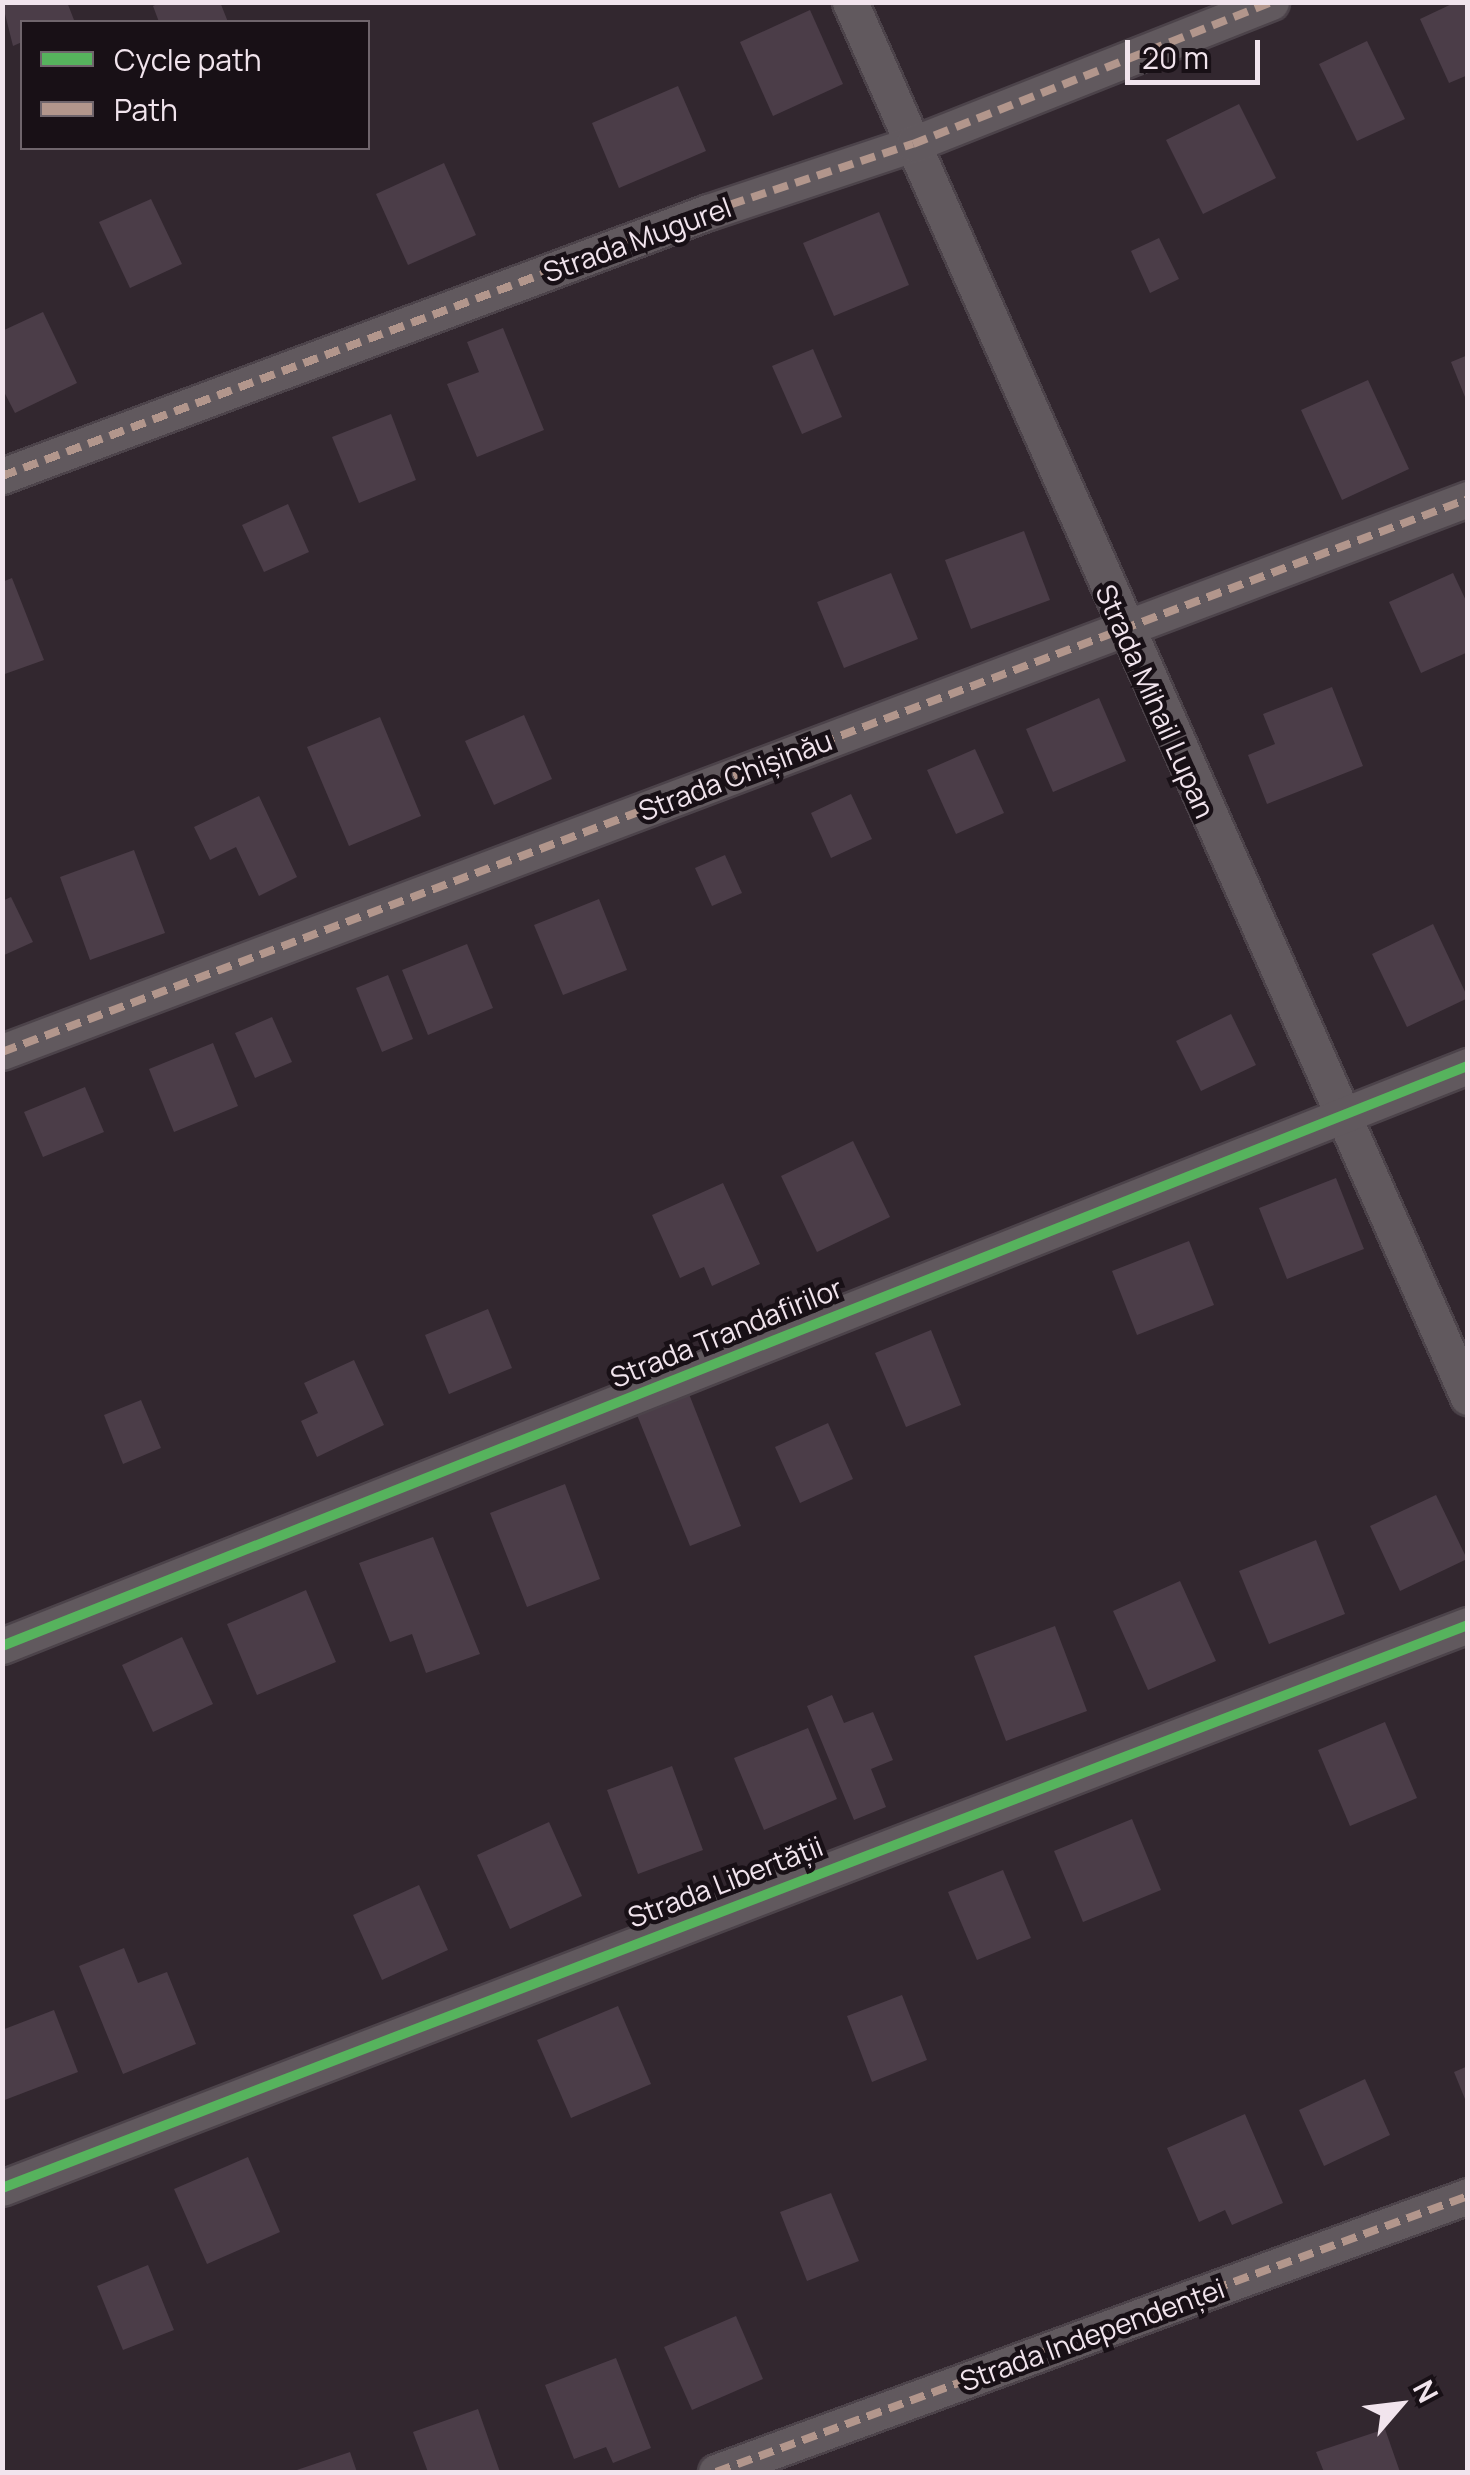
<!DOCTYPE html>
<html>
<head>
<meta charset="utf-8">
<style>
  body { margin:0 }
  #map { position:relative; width:1470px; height:2475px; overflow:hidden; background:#32272f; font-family:Manrope,sans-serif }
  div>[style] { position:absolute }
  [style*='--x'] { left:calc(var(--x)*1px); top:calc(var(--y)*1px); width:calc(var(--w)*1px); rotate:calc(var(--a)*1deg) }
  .building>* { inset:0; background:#4b3d48 }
  .roads { filter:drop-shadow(2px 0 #4c434a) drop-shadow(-2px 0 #4c434a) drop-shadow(0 2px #4c434a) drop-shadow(0 -2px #4c434a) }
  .minor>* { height:35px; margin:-17.5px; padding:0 17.5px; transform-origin:17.5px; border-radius:17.5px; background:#61595e }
  .quiet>* { height:8px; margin-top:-4px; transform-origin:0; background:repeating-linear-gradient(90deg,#b2968c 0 15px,transparent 0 23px) }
  .cycleway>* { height:10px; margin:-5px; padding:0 5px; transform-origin:5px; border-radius:5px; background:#56b35d }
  span { translate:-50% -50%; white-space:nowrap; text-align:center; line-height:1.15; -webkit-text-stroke:9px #181016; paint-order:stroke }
  .street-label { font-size:28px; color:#f1e4ed }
  .frame { position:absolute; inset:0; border:5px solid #f1e4ed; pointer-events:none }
  .legend { position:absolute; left:20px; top:20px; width:350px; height:130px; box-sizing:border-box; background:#181016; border:2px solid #6f656c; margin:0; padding:12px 18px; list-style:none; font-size:30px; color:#f1e4ed }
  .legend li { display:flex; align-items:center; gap:20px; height:50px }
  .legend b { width:50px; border:2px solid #6f656c }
  .north { position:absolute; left:1350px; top:2355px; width:100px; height:100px; -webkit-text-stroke:8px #181016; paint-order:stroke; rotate:62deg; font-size:28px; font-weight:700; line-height:40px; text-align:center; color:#f1e4ed }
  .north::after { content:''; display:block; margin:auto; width:35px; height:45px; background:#f1e4ed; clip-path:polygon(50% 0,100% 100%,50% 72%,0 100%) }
  .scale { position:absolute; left:1125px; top:40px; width:135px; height:45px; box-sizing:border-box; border:5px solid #f1e4ed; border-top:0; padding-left:12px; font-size:30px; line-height:35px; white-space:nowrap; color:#f1e4ed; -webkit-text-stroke:8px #181016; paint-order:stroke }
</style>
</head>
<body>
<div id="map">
  <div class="building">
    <div style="clip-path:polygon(2px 2px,67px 2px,74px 20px,22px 22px,22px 42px,13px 46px)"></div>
    <div style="clip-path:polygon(161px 2px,220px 2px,228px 22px,159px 22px,153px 6px)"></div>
    <div style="clip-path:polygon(1456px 2px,1468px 2px,1468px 75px,1449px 83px,1420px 19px)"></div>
    <div style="clip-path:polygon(810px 10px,843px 84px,773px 116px,740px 42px)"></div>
    <div style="clip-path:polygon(1367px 41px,1405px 119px,1357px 141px,1319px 64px)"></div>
    <div style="clip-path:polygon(678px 86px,706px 151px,619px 188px,592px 123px)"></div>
    <div style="clip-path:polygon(1239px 104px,1276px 178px,1203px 214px,1166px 140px)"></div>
    <div style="clip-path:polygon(444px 163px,476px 235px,408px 265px,376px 194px)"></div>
    <div style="clip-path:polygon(151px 199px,182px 264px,130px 288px,99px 222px)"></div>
    <div style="clip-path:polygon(879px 212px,909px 285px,834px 316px,803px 243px)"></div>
    <div style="clip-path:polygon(1159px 238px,1179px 279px,1150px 293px,1131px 251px)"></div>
    <div style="clip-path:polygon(43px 312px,77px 383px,15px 413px,2px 388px,2px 331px)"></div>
    <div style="clip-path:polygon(503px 328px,544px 430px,477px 457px,447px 384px,479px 372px,467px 342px)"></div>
    <div style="clip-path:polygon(813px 349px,842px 417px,802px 434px,772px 366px)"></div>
    <div style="clip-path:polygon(1468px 355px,1468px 402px,1467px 402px,1451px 362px)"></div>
    <div style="clip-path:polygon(1368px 380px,1409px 469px,1342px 500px,1301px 410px)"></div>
    <div style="clip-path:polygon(391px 414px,416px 480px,359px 503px,332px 437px)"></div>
    <div style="clip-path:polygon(288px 504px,309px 552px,264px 572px,242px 525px)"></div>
    <div style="clip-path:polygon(1024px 531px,1050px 600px,971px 629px,945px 560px)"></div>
    <div style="clip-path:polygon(891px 573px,918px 639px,844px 668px,817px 602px)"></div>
    <div style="clip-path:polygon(1453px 573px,1468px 605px,1468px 652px,1421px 673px,1389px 602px)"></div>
    <div style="clip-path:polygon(12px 578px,44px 660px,2px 675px,2px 582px)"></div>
    <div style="clip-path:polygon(1332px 687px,1363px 766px,1267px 804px,1248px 755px,1275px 744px,1263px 714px)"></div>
    <div style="clip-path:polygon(1099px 698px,1126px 761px,1053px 792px,1026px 729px)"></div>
    <div style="clip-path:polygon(524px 715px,552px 779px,494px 805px,465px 741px)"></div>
    <div style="clip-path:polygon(380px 717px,421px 816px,349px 846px,307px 747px)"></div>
    <div style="clip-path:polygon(975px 749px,1004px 813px,956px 834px,927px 770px)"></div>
    <div style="clip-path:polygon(851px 794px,872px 839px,831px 858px,811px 813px)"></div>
    <div style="clip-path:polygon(259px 796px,297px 877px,259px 896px,236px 847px,210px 860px,194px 827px)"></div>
    <div style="clip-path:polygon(134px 850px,165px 933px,90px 960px,60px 877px)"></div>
    <div style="clip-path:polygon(725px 855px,742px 893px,712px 906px,695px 868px)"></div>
    <div style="clip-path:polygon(11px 897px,33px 942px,2px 956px,2px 901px)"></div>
    <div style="clip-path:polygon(599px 899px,627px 970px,563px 995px,534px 925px)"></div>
    <div style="clip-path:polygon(1433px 924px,1468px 998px,1407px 1027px,1372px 954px)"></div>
    <div style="clip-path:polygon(467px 944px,493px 1008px,428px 1035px,402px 970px)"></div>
    <div style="clip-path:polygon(388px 975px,413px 1039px,382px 1052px,356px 988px)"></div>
    <div style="clip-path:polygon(1231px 1014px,1256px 1065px,1201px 1091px,1176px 1041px)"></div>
    <div style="clip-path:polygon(272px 1017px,292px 1062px,255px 1078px,235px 1033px)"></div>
    <div style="clip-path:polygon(213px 1043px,238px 1106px,174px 1132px,149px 1069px)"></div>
    <div style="clip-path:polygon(85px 1087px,104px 1132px,43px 1157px,24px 1112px)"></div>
    <div style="clip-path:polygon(853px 1141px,890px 1217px,817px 1252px,781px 1176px)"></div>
    <div style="clip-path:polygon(1336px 1178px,1364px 1249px,1287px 1279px,1259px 1208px)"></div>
    <div style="clip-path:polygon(723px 1183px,760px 1264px,712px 1286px,704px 1267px,680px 1278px,652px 1215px)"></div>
    <div style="clip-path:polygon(1189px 1241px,1214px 1305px,1137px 1335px,1112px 1271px)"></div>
    <div style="clip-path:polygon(488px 1309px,512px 1368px,449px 1394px,425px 1335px)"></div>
    <div style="clip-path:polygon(931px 1330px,961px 1405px,906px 1427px,875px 1353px)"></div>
    <div style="clip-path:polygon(354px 1360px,384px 1425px,317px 1457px,301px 1421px,318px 1413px,304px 1383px)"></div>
    <div style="clip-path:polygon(687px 1389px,741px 1526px,690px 1546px,635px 1410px)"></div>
    <div style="clip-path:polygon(141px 1400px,161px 1448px,123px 1464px,104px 1415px)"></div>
    <div style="clip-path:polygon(828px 1423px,853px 1479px,800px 1503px,775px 1447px)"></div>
    <div style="clip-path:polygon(565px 1484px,600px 1579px,527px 1607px,490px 1513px)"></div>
    <div style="clip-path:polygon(1436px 1495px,1467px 1559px,1400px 1591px,1370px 1526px)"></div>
    <div style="clip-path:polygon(433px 1537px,480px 1654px,426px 1673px,412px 1634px,390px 1642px,359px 1563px)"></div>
    <div style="clip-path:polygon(1316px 1540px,1345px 1614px,1269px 1644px,1239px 1571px)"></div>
    <div style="clip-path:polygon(1180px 1581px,1216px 1661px,1148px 1690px,1113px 1611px)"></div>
    <div style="clip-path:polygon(306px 1590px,336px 1662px,257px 1695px,227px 1624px)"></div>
    <div style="clip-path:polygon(1055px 1626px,1087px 1711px,1006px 1741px,974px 1656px)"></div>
    <div style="clip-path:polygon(182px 1637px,213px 1704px,153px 1732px,122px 1665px)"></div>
    <div style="clip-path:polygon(832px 1695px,844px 1723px,873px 1712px,893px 1760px,871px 1769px,886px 1807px,854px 1820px,807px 1706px)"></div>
    <div style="clip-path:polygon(1385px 1722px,1417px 1798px,1350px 1826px,1318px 1750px)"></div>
    <div style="clip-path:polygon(808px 1728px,837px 1799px,764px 1830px,734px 1758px)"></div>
    <div style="clip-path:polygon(672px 1766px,703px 1850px,638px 1874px,607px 1790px)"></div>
    <div style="clip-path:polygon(1132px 1819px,1161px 1890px,1083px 1922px,1054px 1851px)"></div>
    <div style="clip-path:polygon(549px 1822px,582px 1896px,510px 1929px,477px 1855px)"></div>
    <div style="clip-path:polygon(1003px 1870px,1031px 1938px,977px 1960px,948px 1892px)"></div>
    <div style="clip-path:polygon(419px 1885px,448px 1950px,382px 1980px,353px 1915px)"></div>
    <div style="clip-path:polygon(124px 1948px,138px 1983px,167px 1972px,196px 2044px,123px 2074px,79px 1966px)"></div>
    <div style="clip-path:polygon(902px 1995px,927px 2060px,872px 2082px,847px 2016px)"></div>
    <div style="clip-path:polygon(618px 2006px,651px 2084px,571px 2118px,537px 2040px)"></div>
    <div style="clip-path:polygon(54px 2010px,78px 2072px,2px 2101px,2px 2030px)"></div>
    <div style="clip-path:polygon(1468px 2066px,1468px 2104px,1467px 2104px,1454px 2072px)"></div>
    <div style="clip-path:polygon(1365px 2079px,1390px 2135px,1324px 2166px,1299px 2110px)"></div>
    <div style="clip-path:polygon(1245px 2114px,1283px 2203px,1232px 2225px,1225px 2210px,1199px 2222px,1167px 2148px)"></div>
    <div style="clip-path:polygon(248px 2157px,280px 2232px,207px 2264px,174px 2189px)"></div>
    <div style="clip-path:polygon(831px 2193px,859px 2261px,807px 2281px,780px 2212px)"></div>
    <div style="clip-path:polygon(148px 2265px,174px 2330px,123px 2350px,97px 2286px)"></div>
    <div style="clip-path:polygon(736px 2316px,763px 2379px,692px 2410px,664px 2347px)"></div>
    <div style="clip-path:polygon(616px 2358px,651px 2448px,613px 2463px,606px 2447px,574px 2459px,545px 2385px)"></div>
    <div style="clip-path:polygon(478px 2409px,500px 2472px,428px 2472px,413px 2432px)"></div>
    <div style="clip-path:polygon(1385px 2429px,1400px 2472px,1324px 2472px,1316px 2452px)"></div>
    <div style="clip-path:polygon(350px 2452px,357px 2472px,291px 2472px)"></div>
  </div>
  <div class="roads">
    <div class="minor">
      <div style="--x:850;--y:2;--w:1526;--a:66.11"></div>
      <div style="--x:2;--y:476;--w:754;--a:-20.5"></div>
      <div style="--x:708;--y:212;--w:216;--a:-18.4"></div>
      <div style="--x:913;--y:144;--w:385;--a:-21.6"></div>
      <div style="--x:2;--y:1052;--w:1567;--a:-20.67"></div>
      <div style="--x:2;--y:1646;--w:1577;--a:-21.59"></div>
      <div style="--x:2;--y:2188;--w:1570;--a:-21.01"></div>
      <div style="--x:716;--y:2472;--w:801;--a:-20.15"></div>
    </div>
  </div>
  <div class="quiet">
    <div style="--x:2;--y:476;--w:754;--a:-20.5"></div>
    <div style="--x:708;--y:212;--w:216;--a:-18.4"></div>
    <div style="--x:913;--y:144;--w:385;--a:-21.6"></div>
    <div style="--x:2;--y:1052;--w:1567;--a:-20.67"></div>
    <div style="--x:716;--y:2472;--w:801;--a:-20.15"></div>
  </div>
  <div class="cycleway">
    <div style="--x:2;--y:1646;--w:1577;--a:-21.59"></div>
    <div style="--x:2;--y:2188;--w:1570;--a:-21.01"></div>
  </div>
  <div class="street-label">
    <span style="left:637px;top:239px;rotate:-20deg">Strada Mugurel</span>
    <span style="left:1156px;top:701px;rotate:66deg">Strada Mihail Lupan</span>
    <span style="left:735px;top:775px;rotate:-21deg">Strada Chișinău</span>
    <span style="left:726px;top:1332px;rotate:-22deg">Strada Trandafirilor</span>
    <span style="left:725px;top:1881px;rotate:-21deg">Strada Libertății</span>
    <span style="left:1092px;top:2334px;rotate:-20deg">Strada Independenței</span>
  </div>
  <div class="frame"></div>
  <ul class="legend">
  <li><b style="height:12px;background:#56b35d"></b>Cycle path</li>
  <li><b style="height:12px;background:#b2968c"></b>Path</li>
  </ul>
  <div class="north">N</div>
  <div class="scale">20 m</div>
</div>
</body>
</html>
